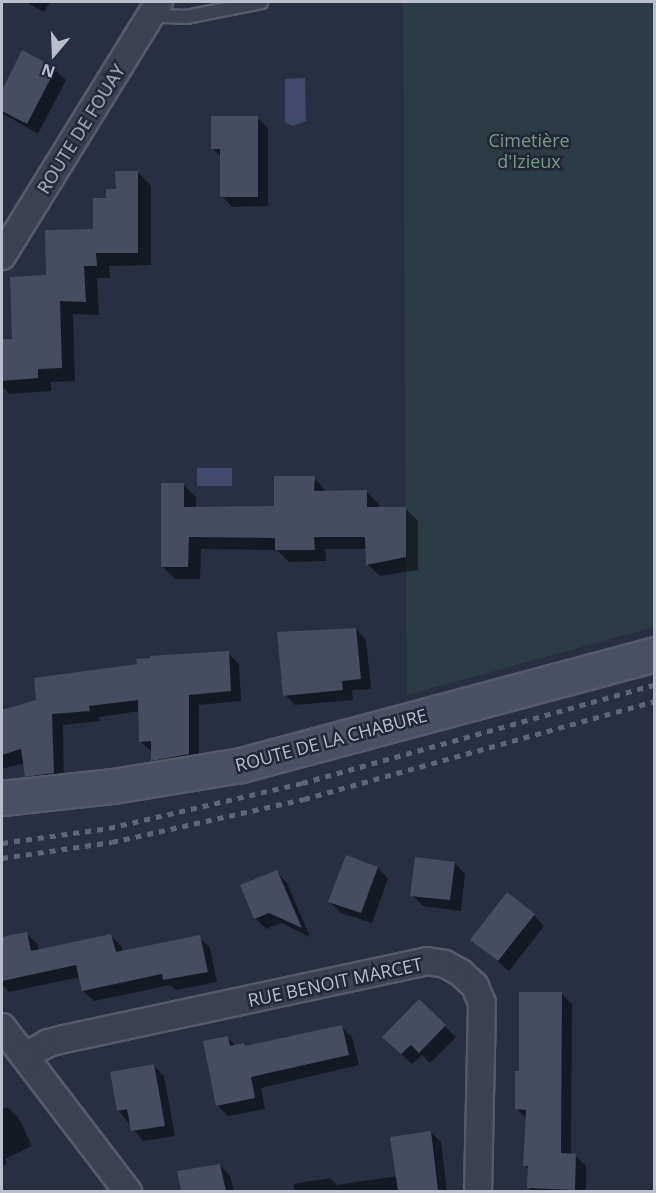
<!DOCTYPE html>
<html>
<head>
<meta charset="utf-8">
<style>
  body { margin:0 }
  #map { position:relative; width:656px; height:1193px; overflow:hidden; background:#292f43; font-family:"Open Sans",sans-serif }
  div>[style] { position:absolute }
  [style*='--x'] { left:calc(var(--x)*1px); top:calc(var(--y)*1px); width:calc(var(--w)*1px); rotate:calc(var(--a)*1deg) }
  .green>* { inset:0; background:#2b3c44 }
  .water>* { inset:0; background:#404a6b }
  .shadow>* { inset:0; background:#0007 }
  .building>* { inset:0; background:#464c62 }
  .roads { filter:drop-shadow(2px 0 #565a6a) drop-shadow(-2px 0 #565a6a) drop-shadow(0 2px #565a6a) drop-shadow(0 -2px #565a6a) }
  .lane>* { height:12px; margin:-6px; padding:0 6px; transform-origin:6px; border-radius:6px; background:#3d4252 }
  .street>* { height:26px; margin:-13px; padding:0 13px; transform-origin:13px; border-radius:13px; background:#3d4252 }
  .secondary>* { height:33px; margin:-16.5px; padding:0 16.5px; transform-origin:16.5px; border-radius:16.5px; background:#4b5165 }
  .rail>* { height:4.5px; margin-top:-2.25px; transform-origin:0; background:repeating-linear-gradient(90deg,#606679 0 6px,transparent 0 12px) }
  span { translate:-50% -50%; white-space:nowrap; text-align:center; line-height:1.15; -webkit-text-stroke:5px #222738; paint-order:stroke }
  .street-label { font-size:18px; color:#bbbecc }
  .park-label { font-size:18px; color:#739c83 }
  .frame { position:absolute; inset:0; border:3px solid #bbbecc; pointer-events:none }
  .north { position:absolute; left:24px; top:24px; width:60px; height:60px; -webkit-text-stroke:4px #222738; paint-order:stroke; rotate:199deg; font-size:16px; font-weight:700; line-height:24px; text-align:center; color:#bbbecc }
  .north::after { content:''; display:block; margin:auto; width:21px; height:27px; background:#bbbecc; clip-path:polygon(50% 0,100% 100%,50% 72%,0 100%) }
</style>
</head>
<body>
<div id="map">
  <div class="green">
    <div style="clip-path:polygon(403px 2px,654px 2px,654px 627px,407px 695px)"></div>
  </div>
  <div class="water">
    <div style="clip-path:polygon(305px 78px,306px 121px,293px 126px,285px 122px,285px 79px)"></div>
    <div style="clip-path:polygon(197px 468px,232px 468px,232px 486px,197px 486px)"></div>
  </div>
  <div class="shadow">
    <div style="clip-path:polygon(26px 2px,50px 2px,44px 12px)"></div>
    <div style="clip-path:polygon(23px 52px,55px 70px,66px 80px,38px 134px,2px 113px,2px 93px)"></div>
    <div style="clip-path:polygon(257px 117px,268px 128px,268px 206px,232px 207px,222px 196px,222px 158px,213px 149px)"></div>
    <div style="clip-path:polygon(138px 172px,151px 186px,151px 265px,109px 266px,110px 278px,97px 278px,99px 315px,73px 314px,75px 381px,51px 382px,51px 391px,9px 394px,2px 386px,2px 341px,14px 340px,48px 277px,95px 231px,108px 200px)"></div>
    <div style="clip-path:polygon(314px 477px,326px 492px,367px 492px,379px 504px,379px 508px,405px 508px,418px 521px,418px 570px,380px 576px,367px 564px,367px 549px,325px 549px,326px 561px,289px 562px,277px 550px,201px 549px,200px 579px,175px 579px,162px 566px,184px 485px,196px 497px,196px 508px,276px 508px)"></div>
    <div style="clip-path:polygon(356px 629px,366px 640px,371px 689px,352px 690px,353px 700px,295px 705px,285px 695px)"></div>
    <div style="clip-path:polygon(228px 653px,239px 664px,241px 701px,199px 705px,199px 765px,163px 771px,152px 760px,152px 752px,140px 741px,140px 711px,99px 717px,100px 721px,63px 725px,64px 784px,37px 787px,26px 776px,25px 763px,2px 769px,2px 711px)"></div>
    <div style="clip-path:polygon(347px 857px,378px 868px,388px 879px,372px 923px,341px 913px,330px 902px)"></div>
    <div style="clip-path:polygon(455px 863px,465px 874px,461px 911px,423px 906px,412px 895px)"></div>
    <div style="clip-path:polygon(277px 872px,287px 883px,310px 937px,281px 923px,266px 929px,255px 918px)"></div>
    <div style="clip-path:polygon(534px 915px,544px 926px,509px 971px,472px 940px)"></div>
    <div style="clip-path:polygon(27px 934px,37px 944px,39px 951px,111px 936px,122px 947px,123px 952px,199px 937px,210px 948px,217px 982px,176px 990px,170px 985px,94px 1001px,83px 991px,80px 977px,9px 992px,2px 984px,2px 939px)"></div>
    <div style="clip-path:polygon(561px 993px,572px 1004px,571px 1155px,575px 1155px,586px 1166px,586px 1192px,533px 1192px,529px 1187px,529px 1169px,525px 1165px,527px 1119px,517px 1109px,520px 1073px)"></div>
    <div style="clip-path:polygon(419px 1001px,456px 1037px,430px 1063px,422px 1055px,412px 1064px,395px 1048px)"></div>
    <div style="clip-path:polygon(342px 1027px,352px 1037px,359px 1065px,261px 1088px,265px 1109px,228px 1116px,217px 1105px,227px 1037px,236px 1046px,244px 1044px,247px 1048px)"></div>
    <div style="clip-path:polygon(153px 1065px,164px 1076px,175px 1136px,143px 1141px,118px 1110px)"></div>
    <div style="clip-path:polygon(7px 1107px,18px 1117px,32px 1146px,5px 1159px,7px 1164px,2px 1166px,2px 1109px)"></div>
    <div style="clip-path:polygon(431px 1132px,441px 1142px,447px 1192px,295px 1192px,293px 1184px,330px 1178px,337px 1185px,397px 1176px)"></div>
    <div style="clip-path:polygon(220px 1165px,230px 1176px,234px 1192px,183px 1192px,179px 1172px)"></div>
  </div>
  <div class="building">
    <div style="clip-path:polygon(22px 50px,56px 68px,27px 124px,2px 111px,2px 90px)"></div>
    <div style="clip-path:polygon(211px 116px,258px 116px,258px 197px,220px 197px,220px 149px,211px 149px)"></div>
    <div style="clip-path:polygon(115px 171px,138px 171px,138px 253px,96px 253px,97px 266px,84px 266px,86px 302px,60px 301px,62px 368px,38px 369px,38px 378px,2px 381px,2px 339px,12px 339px,10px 277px,46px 275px,45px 230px,93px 229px,93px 198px,106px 198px,106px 189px,116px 189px)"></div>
    <div style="clip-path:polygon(274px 476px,315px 476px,314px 491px,367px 490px,367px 507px,406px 507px,406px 557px,366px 565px,365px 537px,314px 537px,315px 550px,275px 550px,275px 538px,189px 537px,188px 567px,161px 567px,161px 483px,184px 483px,184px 507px,274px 506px)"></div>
    <div style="clip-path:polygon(356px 628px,361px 679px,342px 681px,343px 690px,283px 696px,277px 632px)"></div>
    <div style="clip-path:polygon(229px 651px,231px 691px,189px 695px,189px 754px,151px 761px,151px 741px,139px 742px,138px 700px,89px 706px,90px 711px,52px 714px,54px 773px,25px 777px,21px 749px,2px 755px,2px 710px,36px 700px,34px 678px,137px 664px,136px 659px,150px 658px,150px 656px)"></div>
    <div style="clip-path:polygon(346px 855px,378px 867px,361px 913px,328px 902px)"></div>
    <div style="clip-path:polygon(415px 857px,455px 862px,450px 900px,410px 896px)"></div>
    <div style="clip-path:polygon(277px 870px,302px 928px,269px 913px,254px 919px,240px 885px)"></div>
    <div style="clip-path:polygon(507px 892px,535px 914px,498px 961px,470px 940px)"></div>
    <div style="clip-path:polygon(27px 932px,31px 951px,111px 934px,116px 952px,200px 935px,208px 972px,163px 980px,162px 974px,82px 991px,76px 965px,2px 981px,2px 937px)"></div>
    <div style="clip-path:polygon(519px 992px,562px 992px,561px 1153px,576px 1154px,575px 1190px,527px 1188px,528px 1166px,523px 1166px,526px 1110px,515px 1109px,515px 1071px,519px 1071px)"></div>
    <div style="clip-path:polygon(419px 999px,446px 1025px,419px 1053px,411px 1045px,401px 1054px,382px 1037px)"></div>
    <div style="clip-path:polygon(342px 1025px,349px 1055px,251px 1077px,255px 1098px,216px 1106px,203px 1041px,228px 1036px,230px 1046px,244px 1043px,245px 1046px)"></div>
    <div style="clip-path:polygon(154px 1064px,165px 1126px,131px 1131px,127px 1109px,117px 1111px,110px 1072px)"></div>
    <div style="clip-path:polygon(431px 1131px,438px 1191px,398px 1191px,390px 1137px)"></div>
    <div style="clip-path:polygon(220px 1164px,226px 1191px,181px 1191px,177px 1171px)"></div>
  </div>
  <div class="roads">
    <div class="lane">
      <div style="--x:154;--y:10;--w:13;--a:29"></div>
      <div style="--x:165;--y:16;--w:21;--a:3"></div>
      <div style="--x:186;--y:17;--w:77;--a:-11.2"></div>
    </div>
    <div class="street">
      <div style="--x:2;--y:256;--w:299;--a:-58.3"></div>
      <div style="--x:2;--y:1027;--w:208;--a:52.6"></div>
      <div style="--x:25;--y:1056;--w:26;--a:-29"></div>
      <div style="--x:48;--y:1043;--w:16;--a:-14"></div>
      <div style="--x:64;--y:1039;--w:371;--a:-12.1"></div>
      <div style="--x:427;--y:961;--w:18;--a:9"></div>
      <div style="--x:445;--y:964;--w:18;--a:29"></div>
      <div style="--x:461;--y:973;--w:19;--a:43"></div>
      <div style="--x:475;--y:986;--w:18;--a:68"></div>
      <div style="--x:482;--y:1003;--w:189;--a:91.2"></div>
    </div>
    <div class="secondary">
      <div style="--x:2;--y:798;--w:112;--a:-6.2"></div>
      <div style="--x:113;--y:786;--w:130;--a:-9.3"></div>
      <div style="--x:241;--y:765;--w:428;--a:-15"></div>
    </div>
  </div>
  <div class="rail">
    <div style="--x:2;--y:843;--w:108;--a:-8"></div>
    <div style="--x:109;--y:828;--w:198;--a:-13.1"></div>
    <div style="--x:302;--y:783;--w:365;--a:-15.6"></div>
    <div style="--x:2;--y:858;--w:111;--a:-8.3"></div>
    <div style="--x:112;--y:842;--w:197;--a:-12.6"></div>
    <div style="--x:304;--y:799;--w:363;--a:-15.6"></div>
  </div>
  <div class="street-label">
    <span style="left:81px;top:129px;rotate:-58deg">ROUTE DE FOUAY</span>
    <span style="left:331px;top:740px;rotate:-15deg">ROUTE DE LA CHABURE</span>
    <span style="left:335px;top:982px;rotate:-12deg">RUE BENOIT MARCET</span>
  </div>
  <div class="park-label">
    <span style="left:529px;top:151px">Cimetière<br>d'Izieux</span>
  </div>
  <div class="frame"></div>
  <div class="north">N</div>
</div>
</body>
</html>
